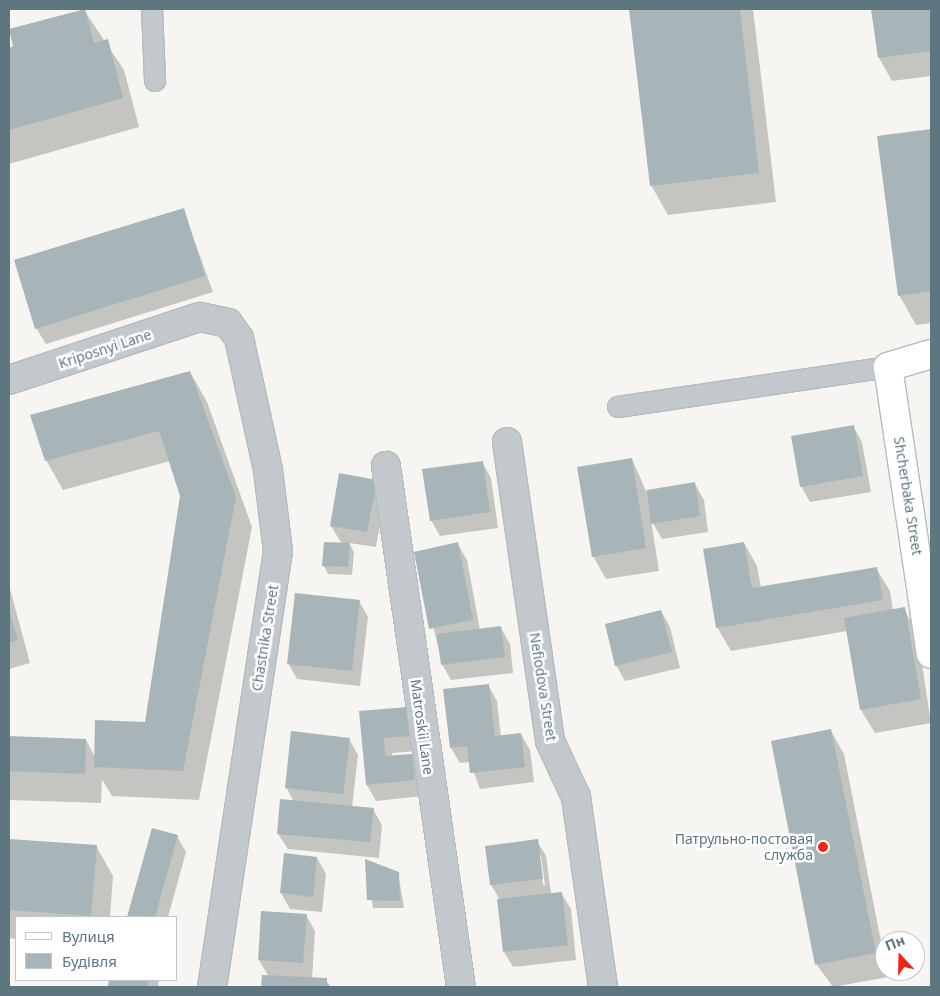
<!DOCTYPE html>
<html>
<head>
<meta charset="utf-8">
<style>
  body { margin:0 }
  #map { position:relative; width:940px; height:996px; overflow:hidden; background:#f6f5f1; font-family:"Noto Sans",sans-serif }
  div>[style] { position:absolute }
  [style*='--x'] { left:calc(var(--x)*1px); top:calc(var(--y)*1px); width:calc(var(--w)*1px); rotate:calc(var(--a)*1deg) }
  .shadow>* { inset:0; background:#0003 }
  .building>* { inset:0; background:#a8b5b8 }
  .roads { filter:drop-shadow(1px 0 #b4bcbf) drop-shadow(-1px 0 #b4bcbf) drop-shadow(0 1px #b4bcbf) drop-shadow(0 -1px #b4bcbf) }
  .service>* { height:20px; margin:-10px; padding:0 10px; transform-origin:10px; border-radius:10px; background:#c2c8cb }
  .minor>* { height:28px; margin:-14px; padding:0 14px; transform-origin:14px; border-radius:14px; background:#c2c8cb }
  .secondary>* { height:28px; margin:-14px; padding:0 14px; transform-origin:14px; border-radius:14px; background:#fff }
  .dots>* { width:14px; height:14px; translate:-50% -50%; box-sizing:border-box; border:2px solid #fff; border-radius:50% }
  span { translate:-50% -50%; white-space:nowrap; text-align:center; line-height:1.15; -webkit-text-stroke:5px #fff; paint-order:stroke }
  .street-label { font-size:14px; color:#5d7680 }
  .poi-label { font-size:14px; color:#5d7680 }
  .right { translate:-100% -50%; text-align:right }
  .frame { position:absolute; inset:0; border:10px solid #5d7680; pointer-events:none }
  .legend { position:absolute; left:15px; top:916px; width:162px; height:65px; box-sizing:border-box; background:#fff; border:1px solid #bec8cc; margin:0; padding:6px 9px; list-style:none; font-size:15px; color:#5d7680 }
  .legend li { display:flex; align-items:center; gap:10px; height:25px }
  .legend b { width:25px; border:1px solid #bec8cc }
  .north { position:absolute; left:875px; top:931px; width:50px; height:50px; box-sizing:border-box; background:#fff; border:1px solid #bec8cc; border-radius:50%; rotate:339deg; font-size:14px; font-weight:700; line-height:20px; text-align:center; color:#5d7680 }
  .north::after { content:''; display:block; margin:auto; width:18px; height:22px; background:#f52312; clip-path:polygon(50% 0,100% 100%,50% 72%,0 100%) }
</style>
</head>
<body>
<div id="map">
  <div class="shadow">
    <div style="clip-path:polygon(630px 9px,753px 9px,776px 202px,668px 215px,651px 185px)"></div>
    <div style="clip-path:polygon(873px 9px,931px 9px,931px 76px,892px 81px,879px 58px)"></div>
    <div style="clip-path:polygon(84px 10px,124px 70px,139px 127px,9px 164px,9px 49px)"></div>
    <div style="clip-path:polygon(931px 130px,931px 323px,916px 325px,899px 295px,879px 137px)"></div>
    <div style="clip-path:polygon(183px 209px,213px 292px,46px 344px,36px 328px)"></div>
    <div style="clip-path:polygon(190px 372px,207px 402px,252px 527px,199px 800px,112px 796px,102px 779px,101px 803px,9px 800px,9px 737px,86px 740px,95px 757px,146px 723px,182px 496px,170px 461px,63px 490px,46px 460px)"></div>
    <div style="clip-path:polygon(853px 426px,862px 442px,871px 492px,810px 502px,801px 486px)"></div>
    <div style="clip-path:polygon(632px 459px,646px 491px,695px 484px,704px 500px,708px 532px,662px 539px,651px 520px,659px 571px,606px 579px,593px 556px)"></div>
    <div style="clip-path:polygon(482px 462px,491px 478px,498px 528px,440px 536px,431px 520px)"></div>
    <div style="clip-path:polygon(376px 481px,385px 497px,376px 547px,349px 543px,354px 552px,352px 575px,328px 574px,324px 566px,342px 544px,331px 526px)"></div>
    <div style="clip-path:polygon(744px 543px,757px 566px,761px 588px,876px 568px,890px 591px,893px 611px,904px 609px,917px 632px,931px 723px,875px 733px,861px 710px,847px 631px,731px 651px,717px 627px)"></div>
    <div style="clip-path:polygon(458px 544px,467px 560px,480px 630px,501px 628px,510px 644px,513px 673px,451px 680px,442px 664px,416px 552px)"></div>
    <div style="clip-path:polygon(9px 585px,30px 663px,9px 669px)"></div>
    <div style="clip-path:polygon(359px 601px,368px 617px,360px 686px,297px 679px,288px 663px)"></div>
    <div style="clip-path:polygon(661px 611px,670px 627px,680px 668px,625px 681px,616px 665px)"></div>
    <div style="clip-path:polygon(488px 685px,497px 701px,501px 737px,521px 734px,530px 750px,534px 782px,480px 789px,470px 762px,460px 763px,451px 748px)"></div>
    <div style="clip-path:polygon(406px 709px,415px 725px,418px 751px,392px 753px,393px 757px,412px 755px,421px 771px,423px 796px,376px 801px,367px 785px,360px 713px)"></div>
    <div style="clip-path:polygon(831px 731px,844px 754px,888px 977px,833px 987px,817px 965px,773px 742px)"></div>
    <div style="clip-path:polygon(349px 739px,358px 755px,352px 807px,373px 809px,382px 825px,379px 858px,288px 849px,278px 834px,294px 802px,286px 787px)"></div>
    <div style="clip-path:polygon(153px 829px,177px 836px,186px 852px,168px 917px,128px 917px)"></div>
    <div style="clip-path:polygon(9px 840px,96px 846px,113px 876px,110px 917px,16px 917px,16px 939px,9px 938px)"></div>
    <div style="clip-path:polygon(evenodd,537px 841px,546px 856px,551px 894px,561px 893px,571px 909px,576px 960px,513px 967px,504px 952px,500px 900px,491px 885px,486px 847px,537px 841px,539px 856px,541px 856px,545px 885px,543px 885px,539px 856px)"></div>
    <div style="clip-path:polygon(317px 858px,326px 874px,322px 912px,290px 909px,281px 893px)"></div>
    <div style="clip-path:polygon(367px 861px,398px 873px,404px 908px,373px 908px)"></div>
    <div style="clip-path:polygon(306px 915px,315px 931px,312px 979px,326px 980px,331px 987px,263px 987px,263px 977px,269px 977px,259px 960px)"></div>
    <div style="clip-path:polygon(110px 980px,159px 980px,158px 987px,109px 987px)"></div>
  </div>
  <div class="building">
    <div style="clip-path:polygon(85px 9px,94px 43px,108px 39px,123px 98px,9px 130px,9px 48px,13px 46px,9px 29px)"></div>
    <div style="clip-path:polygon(629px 9px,740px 9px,759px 173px,650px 186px)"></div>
    <div style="clip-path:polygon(871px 9px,931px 9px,931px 51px,878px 58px)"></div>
    <div style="clip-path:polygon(931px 129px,931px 291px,898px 296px,877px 136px)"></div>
    <div style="clip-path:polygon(184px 208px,205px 276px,35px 329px,14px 260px)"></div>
    <div style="clip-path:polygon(190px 371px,236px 497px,183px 771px,94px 767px,95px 720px,145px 722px,180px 496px,159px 431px,45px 461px,30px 415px)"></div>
    <div style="clip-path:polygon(854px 425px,863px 476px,800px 487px,791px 436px)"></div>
    <div style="clip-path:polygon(632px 458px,646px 548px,592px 557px,577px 467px)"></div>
    <div style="clip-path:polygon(483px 461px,490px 512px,430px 521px,422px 469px)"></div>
    <div style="clip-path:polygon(339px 473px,377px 480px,367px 532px,330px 526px)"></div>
    <div style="clip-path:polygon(695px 482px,700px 516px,651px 524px,647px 490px)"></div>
    <div style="clip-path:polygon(324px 542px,350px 543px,348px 567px,322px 566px)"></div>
    <div style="clip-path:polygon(458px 542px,473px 620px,429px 629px,414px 552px)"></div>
    <div style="clip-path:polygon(744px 542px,752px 588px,877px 567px,883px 600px,716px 628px,703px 549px)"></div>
    <div style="clip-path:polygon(295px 593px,360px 600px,352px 671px,287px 664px)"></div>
    <div style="clip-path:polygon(905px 607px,921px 699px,860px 710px,844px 618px)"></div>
    <div style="clip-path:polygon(9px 610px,18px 640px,9px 643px)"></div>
    <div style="clip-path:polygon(661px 610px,672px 652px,615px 666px,605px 624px)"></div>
    <div style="clip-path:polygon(501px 626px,505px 657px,441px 665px,437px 634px)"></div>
    <div style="clip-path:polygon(489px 684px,495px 736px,521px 733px,525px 767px,470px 773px,467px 746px,450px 748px,443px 689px)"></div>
    <div style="clip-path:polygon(407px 707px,409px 736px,384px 738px,385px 756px,412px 754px,415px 780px,366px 785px,359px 711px)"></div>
    <div style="clip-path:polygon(831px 729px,876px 953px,815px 965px,771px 741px)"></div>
    <div style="clip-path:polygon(291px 731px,350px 738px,343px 794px,285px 788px)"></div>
    <div style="clip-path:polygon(9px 736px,86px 739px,85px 774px,9px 771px)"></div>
    <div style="clip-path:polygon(280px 799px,374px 808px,370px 842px,277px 834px)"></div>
    <div style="clip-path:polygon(152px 828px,178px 835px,155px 917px,127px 917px)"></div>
    <div style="clip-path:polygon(9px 839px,97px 845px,91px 916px,9px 910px)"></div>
    <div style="clip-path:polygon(538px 839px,543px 879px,490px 885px,485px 846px)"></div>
    <div style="clip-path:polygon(284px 853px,317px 857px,313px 897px,280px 893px)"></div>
    <div style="clip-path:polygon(365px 859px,399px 872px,400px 901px,367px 900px)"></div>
    <div style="clip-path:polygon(562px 892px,568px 945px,503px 952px,497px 899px)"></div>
    <div style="clip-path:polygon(261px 911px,307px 914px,303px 963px,258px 960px)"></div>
    <div style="clip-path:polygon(262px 975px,327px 978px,327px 987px,261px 987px)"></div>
    <div style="clip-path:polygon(109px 980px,148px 980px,148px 987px,108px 987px)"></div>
  </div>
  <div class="roads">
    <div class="service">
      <div style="--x:152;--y:9;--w:72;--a:87.6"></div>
      <div style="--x:618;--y:407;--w:273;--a:-8.4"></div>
    </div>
    <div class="minor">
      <div style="--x:9;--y:380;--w:201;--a:-18.3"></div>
      <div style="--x:200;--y:317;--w:29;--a:12"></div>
      <div style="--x:228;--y:323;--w:19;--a:54"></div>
      <div style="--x:239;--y:338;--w:135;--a:77.6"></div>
      <div style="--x:268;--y:470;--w:82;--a:83"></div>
      <div style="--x:278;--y:551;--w:441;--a:98.6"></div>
      <div style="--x:507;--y:442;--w:302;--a:81.8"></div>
      <div style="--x:550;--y:741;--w:62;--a:65.1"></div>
      <div style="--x:576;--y:797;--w:192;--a:81.9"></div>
      <div style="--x:386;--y:466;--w:526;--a:81.81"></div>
    </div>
    <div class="secondary">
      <div style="--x:931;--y:354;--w:45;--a:163.2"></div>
      <div style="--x:888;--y:367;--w:290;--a:81.5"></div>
    </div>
  </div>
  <div class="dots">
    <div style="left:823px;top:847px;background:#f52312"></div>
  </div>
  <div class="street-label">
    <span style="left:105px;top:349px;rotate:-18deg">Kriposnyi Lane</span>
    <span style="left:908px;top:496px;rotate:81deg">Shcherbaka Street</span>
    <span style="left:265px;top:638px;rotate:-81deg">Chastnika Street</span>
    <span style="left:543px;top:687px;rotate:81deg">Nefiodova Street</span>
    <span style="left:422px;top:727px;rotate:82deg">Matroskii Lane</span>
  </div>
  <div class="poi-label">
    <span class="right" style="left:813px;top:847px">Патрульно-постовая<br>служба</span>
  </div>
  <div class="frame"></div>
  <ul class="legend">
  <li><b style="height:6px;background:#fff"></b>Вулиця</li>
  <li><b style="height:14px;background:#a8b5b8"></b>Будівля</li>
  </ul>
  <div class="north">Пн</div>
</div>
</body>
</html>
